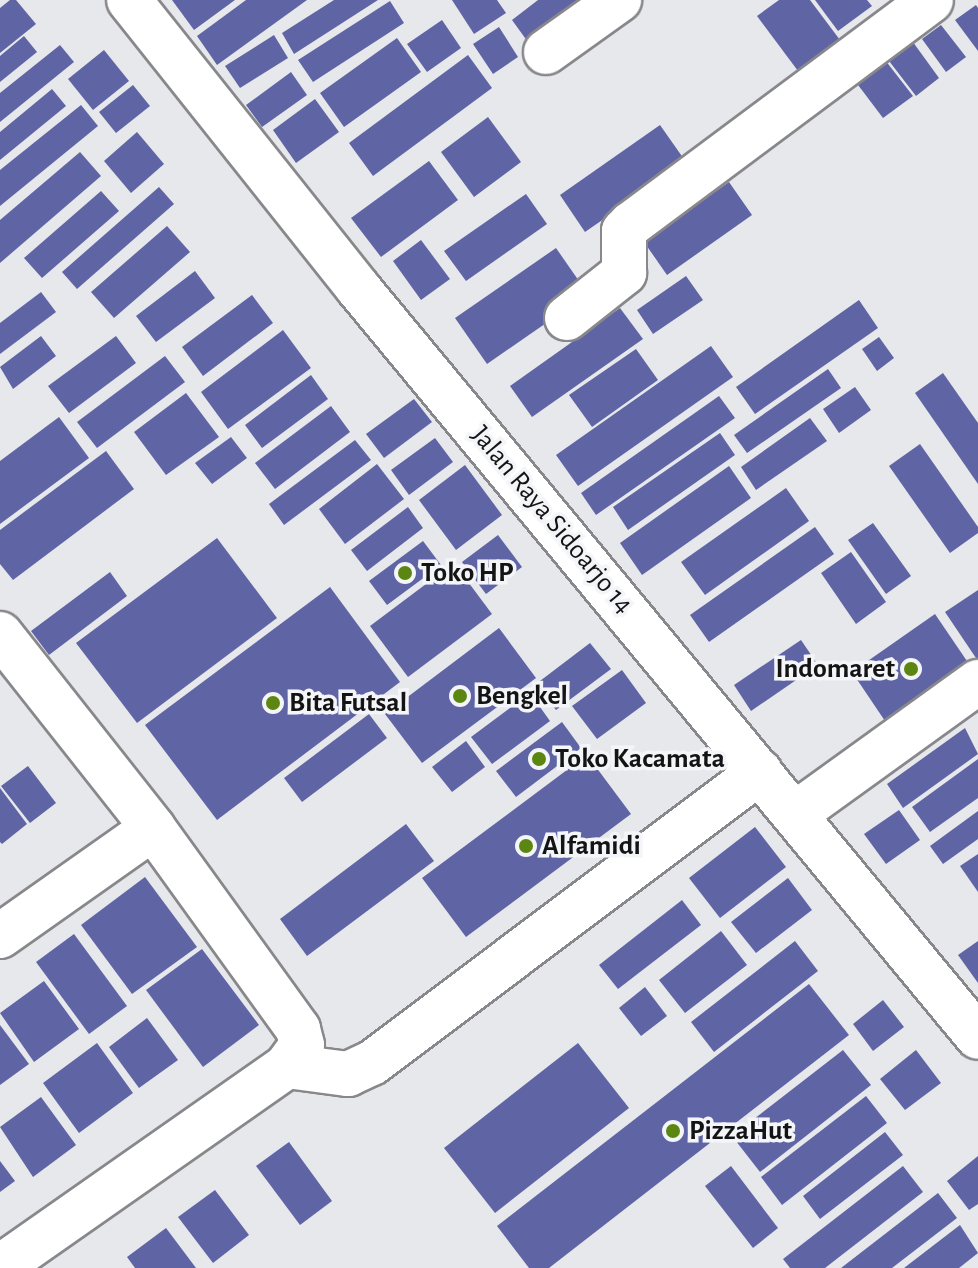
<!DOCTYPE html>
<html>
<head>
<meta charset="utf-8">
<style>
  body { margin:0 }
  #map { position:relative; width:978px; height:1268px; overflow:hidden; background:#e7e8eb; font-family:"Alegreya Sans",sans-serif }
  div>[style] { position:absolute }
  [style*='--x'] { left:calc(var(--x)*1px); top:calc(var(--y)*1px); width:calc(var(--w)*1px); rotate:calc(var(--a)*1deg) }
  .building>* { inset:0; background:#5f64a4 }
  .roads { filter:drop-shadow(2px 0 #88888c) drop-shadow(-2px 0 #88888c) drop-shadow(0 2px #88888c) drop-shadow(0 -2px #88888c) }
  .minor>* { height:44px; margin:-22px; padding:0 22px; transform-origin:22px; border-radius:22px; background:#fff }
  .major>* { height:44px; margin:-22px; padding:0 22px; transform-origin:22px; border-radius:22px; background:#fff }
  .dots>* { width:22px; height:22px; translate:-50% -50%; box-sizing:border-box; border:4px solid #f4f5f9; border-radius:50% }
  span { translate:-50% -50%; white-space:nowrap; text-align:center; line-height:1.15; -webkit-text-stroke:7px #f4f5f9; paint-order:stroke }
  .street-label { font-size:28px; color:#141415 }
  .poi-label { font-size:28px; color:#141415; font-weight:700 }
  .left { translate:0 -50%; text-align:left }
  .right { translate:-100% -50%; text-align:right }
</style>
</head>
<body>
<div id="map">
  <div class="building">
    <div style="clip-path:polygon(10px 0,16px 0,36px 24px,0 53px,0 8px)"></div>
    <div style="clip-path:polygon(172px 0,235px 0,194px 30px)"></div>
    <div style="clip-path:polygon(246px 0,307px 0,217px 65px,197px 36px)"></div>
    <div style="clip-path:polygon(334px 0,378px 0,294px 54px,282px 33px)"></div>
    <div style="clip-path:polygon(452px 0,497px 0,506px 13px,474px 34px)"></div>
    <div style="clip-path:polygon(538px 0,597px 0,533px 49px,512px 20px)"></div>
    <div style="clip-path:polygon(779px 0,810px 0,846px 48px,804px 79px,757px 16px)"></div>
    <div style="clip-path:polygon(815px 0,867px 0,872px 6px,838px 31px)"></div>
    <div style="clip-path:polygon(390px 1px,404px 23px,313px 82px,298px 60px)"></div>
    <div style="clip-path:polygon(976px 5px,978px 8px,978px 51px,955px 20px)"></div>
    <div style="clip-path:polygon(442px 20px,461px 48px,427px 72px,407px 44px)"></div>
    <div style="clip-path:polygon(941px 25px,966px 57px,946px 72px,922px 39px)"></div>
    <div style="clip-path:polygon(499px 27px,518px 57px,493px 74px,473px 44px)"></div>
    <div style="clip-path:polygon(274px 35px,288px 58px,240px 88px,225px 66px)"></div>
    <div style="clip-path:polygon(24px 36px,37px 52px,0 82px,0 56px)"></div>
    <div style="clip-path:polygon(397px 38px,421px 72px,344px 127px,320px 93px)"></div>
    <div style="clip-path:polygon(910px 38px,939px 78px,916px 96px,886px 57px)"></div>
    <div style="clip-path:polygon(60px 45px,74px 62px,0 122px,0 93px)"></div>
    <div style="clip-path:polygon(104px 50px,129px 81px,93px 110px,68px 79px)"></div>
    <div style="clip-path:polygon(878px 51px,913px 96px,883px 118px,849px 73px)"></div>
    <div style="clip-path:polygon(468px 55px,492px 88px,373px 176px,349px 143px)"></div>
    <div style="clip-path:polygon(291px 72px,307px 95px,262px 127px,246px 105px)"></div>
    <div style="clip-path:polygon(133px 85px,150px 106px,116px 133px,99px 112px)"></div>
    <div style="clip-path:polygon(52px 89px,66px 106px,0 160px,0 132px)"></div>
    <div style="clip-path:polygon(315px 99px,339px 132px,296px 163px,273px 130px)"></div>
    <div style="clip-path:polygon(81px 105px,98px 126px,0 206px,0 170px)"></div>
    <div style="clip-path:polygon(488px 117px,521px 162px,474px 197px,441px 152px)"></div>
    <div style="clip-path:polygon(660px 125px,686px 162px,585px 232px,560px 195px)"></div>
    <div style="clip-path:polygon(137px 132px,164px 164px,131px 193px,104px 161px)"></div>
    <div style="clip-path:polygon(80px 152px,101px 176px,0 263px,0 220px)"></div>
    <div style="clip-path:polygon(429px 161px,458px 200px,381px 257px,351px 218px)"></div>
    <div style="clip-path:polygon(729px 182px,752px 215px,667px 275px,644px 242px)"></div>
    <div style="clip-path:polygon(159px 187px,174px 204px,77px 289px,62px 272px)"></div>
    <div style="clip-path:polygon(101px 191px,119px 211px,42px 278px,24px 258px)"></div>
    <div style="clip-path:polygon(526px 194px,547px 224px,466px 281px,444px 251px)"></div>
    <div style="clip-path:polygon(167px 226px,190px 252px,114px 318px,91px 292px)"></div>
    <div style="clip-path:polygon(421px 240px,450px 279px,421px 300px,393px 261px)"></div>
    <div style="clip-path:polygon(556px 248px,588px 294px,487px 364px,455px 318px)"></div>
    <div style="clip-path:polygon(195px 271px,215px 298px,156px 342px,136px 316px)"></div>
    <div style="clip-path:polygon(686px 276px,703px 300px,653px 334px,637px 310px)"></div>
    <div style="clip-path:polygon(41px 292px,56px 312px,0 354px,0 323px)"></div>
    <div style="clip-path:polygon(252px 295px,273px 323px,203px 376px,182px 347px)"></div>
    <div style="clip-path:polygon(859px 300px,878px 328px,755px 414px,736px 387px)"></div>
    <div style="clip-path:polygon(620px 308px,643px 339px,532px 417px,510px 386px)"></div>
    <div style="clip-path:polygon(283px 330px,311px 368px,228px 429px,201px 392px)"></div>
    <div style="clip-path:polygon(41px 336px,56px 356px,13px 389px,0 367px)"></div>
    <div style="clip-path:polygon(116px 336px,136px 363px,69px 413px,48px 386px)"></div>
    <div style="clip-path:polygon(879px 337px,894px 358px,877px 371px,862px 349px)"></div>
    <div style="clip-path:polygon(711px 346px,733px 377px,578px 486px,556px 455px)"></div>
    <div style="clip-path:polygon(636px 349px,658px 380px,592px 427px,569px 395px)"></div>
    <div style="clip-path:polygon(165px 356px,185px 382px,97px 448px,77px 422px)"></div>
    <div style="clip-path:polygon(828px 369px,841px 388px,747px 453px,734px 435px)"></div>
    <div style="clip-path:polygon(943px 373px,978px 423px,978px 484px,915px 393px)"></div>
    <div style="clip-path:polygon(311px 375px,328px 399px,262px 448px,245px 425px)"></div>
    <div style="clip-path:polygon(855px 387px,871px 410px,839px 433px,823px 409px)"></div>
    <div style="clip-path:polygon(186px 393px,219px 437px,166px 475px,134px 432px)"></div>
    <div style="clip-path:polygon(719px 396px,735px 418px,596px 515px,581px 493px)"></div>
    <div style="clip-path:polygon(414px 399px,432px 422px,384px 458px,366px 434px)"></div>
    <div style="clip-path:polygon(331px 406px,350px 432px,275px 489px,255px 463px)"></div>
    <div style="clip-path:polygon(59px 417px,89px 458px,0 524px,0 461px)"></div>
    <div style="clip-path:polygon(810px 418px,827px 441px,756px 490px,741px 467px)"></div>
    <div style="clip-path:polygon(720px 433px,735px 455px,628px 530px,613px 507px)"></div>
    <div style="clip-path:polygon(231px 437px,247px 458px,212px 484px,195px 463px)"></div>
    <div style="clip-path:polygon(435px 438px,453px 462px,409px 495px,391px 470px)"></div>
    <div style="clip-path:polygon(355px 440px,371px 460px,284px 525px,269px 504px)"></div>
    <div style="clip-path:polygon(920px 444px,978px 527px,978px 533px,950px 553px,889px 466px)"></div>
    <div style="clip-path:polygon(106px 451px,134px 489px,13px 580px,0 564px,0 530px)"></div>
    <div style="clip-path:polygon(377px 464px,404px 499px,345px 544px,319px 509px)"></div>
    <div style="clip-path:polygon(465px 465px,502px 515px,456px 550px,419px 500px)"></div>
    <div style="clip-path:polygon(729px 466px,751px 498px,642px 575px,620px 543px)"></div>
    <div style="clip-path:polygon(786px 488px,809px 521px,705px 595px,681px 562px)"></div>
    <div style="clip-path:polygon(408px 507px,423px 528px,367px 571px,351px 550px)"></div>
    <div style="clip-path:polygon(873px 523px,911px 576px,886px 594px,848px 540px)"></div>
    <div style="clip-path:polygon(815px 527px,834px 554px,709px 642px,690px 615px)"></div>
    <div style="clip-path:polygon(498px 535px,522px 567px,486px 594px,462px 562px)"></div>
    <div style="clip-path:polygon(217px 538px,277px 618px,137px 723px,76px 643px)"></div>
    <div style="clip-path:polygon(423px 541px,441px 565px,387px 605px,369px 581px)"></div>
    <div style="clip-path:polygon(851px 552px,886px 602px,856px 624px,821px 573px)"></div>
    <div style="clip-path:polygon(454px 563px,492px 614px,408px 677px,370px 626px)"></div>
    <div style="clip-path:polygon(110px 572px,127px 596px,49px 655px,31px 631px)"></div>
    <div style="clip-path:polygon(330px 587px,400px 682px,217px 820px,145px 725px)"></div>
    <div style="clip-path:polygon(978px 590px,978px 661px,945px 612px)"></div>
    <div style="clip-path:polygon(935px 614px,971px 667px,887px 724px,852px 672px)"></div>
    <div style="clip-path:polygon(499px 628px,536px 678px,422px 763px,385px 714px)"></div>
    <div style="clip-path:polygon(801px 640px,818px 665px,751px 711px,734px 685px)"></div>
    <div style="clip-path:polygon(590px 643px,611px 669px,556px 710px,536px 684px)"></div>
    <div style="clip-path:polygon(622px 670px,646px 703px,597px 739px,572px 706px)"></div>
    <div style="clip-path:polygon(530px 693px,550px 721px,492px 764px,471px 737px)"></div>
    <div style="clip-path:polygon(369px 714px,387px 738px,302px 802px,284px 778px)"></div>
    <div style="clip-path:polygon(562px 722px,581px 748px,516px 797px,496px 771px)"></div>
    <div style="clip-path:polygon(965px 728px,978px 754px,903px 808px,887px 784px)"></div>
    <div style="clip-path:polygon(466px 741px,485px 767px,452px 792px,432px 767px)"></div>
    <div style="clip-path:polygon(587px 755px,631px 814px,466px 937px,422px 878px)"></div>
    <div style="clip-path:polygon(978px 759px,978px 798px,930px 832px,912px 807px)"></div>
    <div style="clip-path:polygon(28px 766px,56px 803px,30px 823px,1px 786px)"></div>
    <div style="clip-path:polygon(0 788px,27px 824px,2px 844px,0 842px)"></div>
    <div style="clip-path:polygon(899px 810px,920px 840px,886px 864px,864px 834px)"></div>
    <div style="clip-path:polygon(978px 811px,978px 839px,943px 864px,930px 846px)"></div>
    <div style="clip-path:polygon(406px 824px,434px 861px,307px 956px,280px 919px)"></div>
    <div style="clip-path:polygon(755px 827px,786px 867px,720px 918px,689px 878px)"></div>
    <div style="clip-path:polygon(978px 854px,978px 892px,960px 866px)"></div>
    <div style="clip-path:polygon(145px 877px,197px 947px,132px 994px,81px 925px)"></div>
    <div style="clip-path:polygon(788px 878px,812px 910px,756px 953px,731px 922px)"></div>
    <div style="clip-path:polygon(682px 900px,701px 925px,618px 989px,599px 965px)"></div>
    <div style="clip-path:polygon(721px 931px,747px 965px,685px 1013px,659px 980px)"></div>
    <div style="clip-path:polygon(74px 934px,127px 1006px,89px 1034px,36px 962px)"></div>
    <div style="clip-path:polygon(795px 941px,818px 971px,714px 1052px,691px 1022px)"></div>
    <div style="clip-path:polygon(978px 941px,978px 983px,958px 955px)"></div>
    <div style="clip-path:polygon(202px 949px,259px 1025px,203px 1067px,146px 990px)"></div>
    <div style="clip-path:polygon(44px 981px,79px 1029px,34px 1062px,0 1013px)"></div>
    <div style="clip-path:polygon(809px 984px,849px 1035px,549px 1268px,529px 1268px,497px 1226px)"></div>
    <div style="clip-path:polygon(645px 987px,667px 1016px,641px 1036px,619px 1008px)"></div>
    <div style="clip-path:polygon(883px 1000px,904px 1027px,873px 1051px,853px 1024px)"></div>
    <div style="clip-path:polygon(147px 1018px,178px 1060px,139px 1088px,109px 1047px)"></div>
    <div style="clip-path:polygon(0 1025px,29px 1064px,0 1085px)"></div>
    <div style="clip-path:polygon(97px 1043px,133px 1093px,79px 1133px,43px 1083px)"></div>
    <div style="clip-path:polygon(578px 1043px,629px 1108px,495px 1213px,444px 1148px)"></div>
    <div style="clip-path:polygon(843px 1050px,871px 1085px,760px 1172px,732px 1136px)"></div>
    <div style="clip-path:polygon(916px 1050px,941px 1083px,905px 1110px,880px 1079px)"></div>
    <div style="clip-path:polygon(866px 1096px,887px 1123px,782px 1205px,761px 1177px)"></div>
    <div style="clip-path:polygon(41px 1097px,76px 1145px,33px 1177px,0 1127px)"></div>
    <div style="clip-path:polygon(885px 1132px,903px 1155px,820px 1219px,803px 1196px)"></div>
    <div style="clip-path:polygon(289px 1142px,332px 1201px,300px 1225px,256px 1166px)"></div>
    <div style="clip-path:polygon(978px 1156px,978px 1204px,969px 1210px,947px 1181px)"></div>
    <div style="clip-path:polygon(0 1161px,15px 1181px,0 1192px)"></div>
    <div style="clip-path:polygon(731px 1166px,778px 1228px,753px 1248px,705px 1186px)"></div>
    <div style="clip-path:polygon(903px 1166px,923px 1192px,825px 1268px,790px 1268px,783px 1259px)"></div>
    <div style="clip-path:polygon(215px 1190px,249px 1235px,213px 1263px,178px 1217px)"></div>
    <div style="clip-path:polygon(938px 1193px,957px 1218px,892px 1268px,841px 1268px)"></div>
    <div style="clip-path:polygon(960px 1225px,978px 1253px,959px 1268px,904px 1268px)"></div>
    <div style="clip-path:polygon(166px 1228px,196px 1268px,135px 1268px,127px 1257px)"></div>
  </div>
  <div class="roads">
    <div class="minor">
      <div style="--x:546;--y:52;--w:90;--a:-35.5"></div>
      <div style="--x:567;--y:318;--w:73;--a:-38.3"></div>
      <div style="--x:624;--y:273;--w:42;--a:-90"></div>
      <div style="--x:624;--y:231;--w:10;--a:-45"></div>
      <div style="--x:631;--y:224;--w:374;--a:-36.7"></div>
      <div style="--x:0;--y:634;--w:247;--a:51.7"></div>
      <div style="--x:153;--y:828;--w:248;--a:54.2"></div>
      <div style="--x:298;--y:1029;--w:16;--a:76"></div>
      <div style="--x:302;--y:1045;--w:26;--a:126"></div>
      <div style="--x:795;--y:814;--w:226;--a:-35.8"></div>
      <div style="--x:0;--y:936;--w:187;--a:-35.2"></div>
      <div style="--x:0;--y:1267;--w:350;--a:-35"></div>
      <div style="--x:287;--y:1066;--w:62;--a:7.5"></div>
      <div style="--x:348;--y:1074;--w:26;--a:-25"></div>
      <div style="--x:372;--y:1063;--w:485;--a:-36.9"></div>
    </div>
    <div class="major">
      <div style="--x:129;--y:0;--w:368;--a:51.5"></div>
      <div style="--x:358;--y:288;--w:972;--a:50.38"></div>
    </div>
  </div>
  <div class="dots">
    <div style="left:405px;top:573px;background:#5b8612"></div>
    <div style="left:911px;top:669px;background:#5b8612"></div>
    <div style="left:460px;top:696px;background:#5b8612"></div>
    <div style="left:273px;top:703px;background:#5b8612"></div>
    <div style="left:539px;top:759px;background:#5b8612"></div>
    <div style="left:526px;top:846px;background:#5b8612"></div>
    <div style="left:673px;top:1131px;background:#5b8612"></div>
  </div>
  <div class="street-label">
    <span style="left:552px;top:520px;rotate:50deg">Jalan Raya Sidoarjo 14</span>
  </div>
  <div class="poi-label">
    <span class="left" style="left:421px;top:573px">Toko HP</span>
    <span class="right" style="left:895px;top:669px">Indomaret</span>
    <span class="left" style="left:476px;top:696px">Bengkel</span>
    <span class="left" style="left:289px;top:703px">Bita Futsal</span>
    <span class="left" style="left:555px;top:759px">Toko Kacamata</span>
    <span class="left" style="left:542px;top:846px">Alfamidi</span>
    <span class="left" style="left:689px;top:1131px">PizzaHut</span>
  </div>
</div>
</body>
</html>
